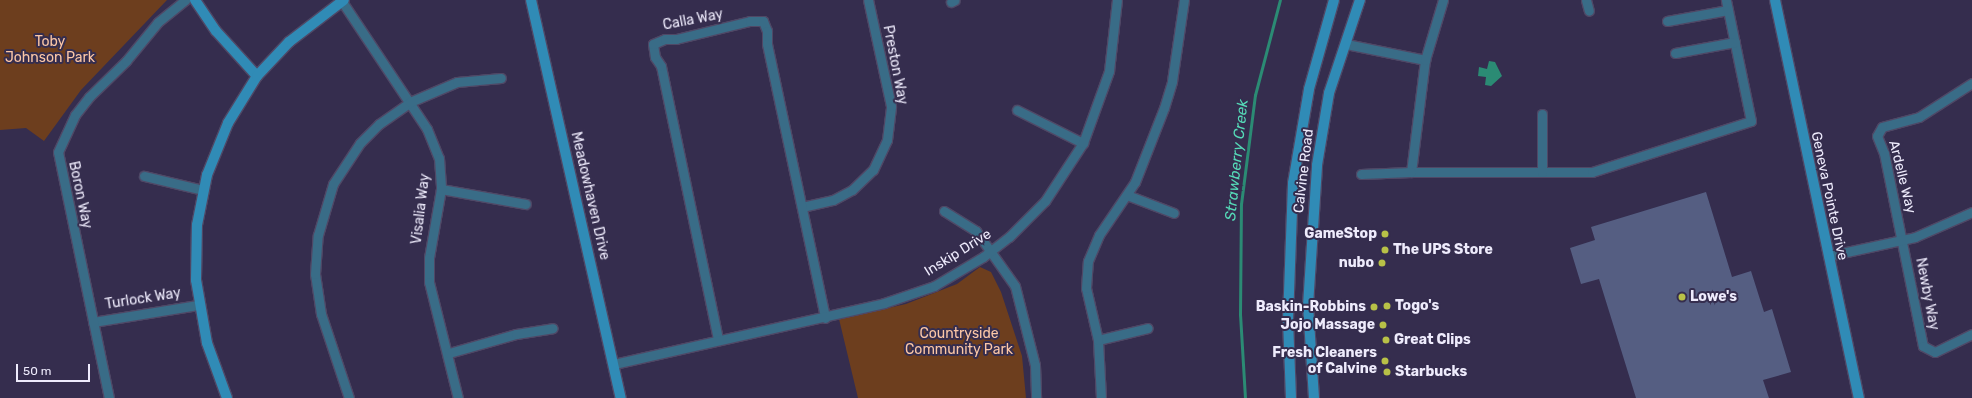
<!DOCTYPE html>
<html>
<head>
<meta charset="utf-8">
<style>
  body { margin:0 }
  #map { position:relative; width:1972px; height:398px; overflow:hidden; background:#352d4e; font-family:Rubik,sans-serif }
  div>[style] { position:absolute }
  [style*='--x'] { left:calc(var(--x)*1px); top:calc(var(--y)*1px); width:calc(var(--w)*1px); rotate:calc(var(--a)*1deg) }
  .green>* { inset:0; background:#6d3e1e }
  .water>* { inset:0; background:#2b8b74 }
  .stream>* { height:3px; margin:-1.5px; padding:0 1.5px; transform-origin:1.5px; border-radius:1.5px; background:#2b8b74 }
  .building>* { inset:0; background:#555e82 }
  .roads { filter:drop-shadow(1px 0 #4f4866) drop-shadow(-1px 0 #4f4866) drop-shadow(0 1px #4f4866) drop-shadow(0 -1px #4f4866) }
  .street>* { height:9px; margin:-4.5px; padding:0 4.5px; transform-origin:4.5px; border-radius:4.5px; background:#396c87 }
  .secondary>* { height:10px; margin:-5px; padding:0 5px; transform-origin:5px; border-radius:5px; background:#308bb6 }
  .dots>* { width:11px; height:11px; translate:-50% -50%; box-sizing:border-box; border:2px solid #352d4e; border-radius:50% }
  span { translate:-50% -50%; white-space:nowrap; text-align:center; line-height:1.15; -webkit-text-stroke:4px #352d4e; paint-order:stroke }
  .street-label { font-size:14px; color:#eeebfc }
  .park-label { font-size:14px; color:#fcc7a6 }
  .poi-label { font-size:14px; color:#eeebfc; font-weight:700 }
  .right { translate:-100% -50%; text-align:right }
  .left { translate:0 -50%; text-align:left }
  .water-label { font-size:15px; color:#55d9b7; font-style:italic }
  .scale { position:absolute; left:16px; top:364px; width:74px; height:18px; box-sizing:border-box; border:2px solid #eeebfc; border-top:0; padding-left:5px; font-size:12px; line-height:14px; white-space:nowrap; color:#eeebfc; -webkit-text-stroke:3px #352d4e; paint-order:stroke }
</style>
</head>
<body>
<div id="map">
  <div class="green">
    <div style="clip-path:polygon(0 0,167px 0,81px 90px,44px 141px,26px 128px,0 130px)"></div>
    <div style="clip-path:polygon(980px 267px,991px 272px,1001px 292px,1022px 356px,1026px 398px,858px 398px,839px 319px,906px 304px,957px 284px)"></div>
  </div>
  <div class="water">
    <div style="clip-path:polygon(1489px 61px,1495px 62px,1502px 76px,1491px 86px,1485px 85px,1486px 77px,1478px 76px,1479px 67px,1487px 69px)"></div>
  </div>
  <div class="stream">
    <div style="--x:1245;--y:398;--w:83;--a:-93.4"></div>
    <div style="--x:1240;--y:315;--w:111;--a:-89.5"></div>
    <div style="--x:1241;--y:204;--w:110;--a:-82.7"></div>
    <div style="--x:1255;--y:95;--w:98;--a:-75.3"></div>
  </div>
  <div class="building">
    <div style="clip-path:polygon(1706px 192px,1732px 277px,1751px 271px,1764px 312px,1772px 309px,1791px 372px,1763px 380px,1769px 398px,1636px 398px,1599px 279px,1581px 284px,1570px 248px,1595px 240px,1591px 227px)"></div>
  </div>
  <div class="roads">
    <div class="street">
      <div style="--x:341;--y:0;--w:155;--a:56.3"></div>
      <div style="--x:427;--y:129;--w:31;--a:68"></div>
      <div style="--x:439;--y:158;--w:31;--a:86"></div>
      <div style="--x:441;--y:189;--w:70;--a:99.9"></div>
      <div style="--x:429;--y:258;--w:24;--a:90"></div>
      <div style="--x:429;--y:282;--w:120;--a:76"></div>
      <div style="--x:1586;--y:0;--w:11;--a:75"></div>
      <div style="--x:951;--y:2;--w:4;--a:-27"></div>
      <div style="--x:1667;--y:21;--w:62;--a:-10.2"></div>
      <div style="--x:1346;--y:44;--w:81;--a:11.4"></div>
      <div style="--x:1425;--y:60;--w:113;--a:97.1"></div>
      <div style="--x:1411;--y:172;--w:181;--a:0"></div>
      <div style="--x:1592;--y:172;--w:167;--a:-17.8"></div>
      <div style="--x:1751;--y:121;--w:124;--a:-101.7"></div>
      <div style="--x:1675;--y:53;--w:61;--a:-10.4"></div>
      <div style="--x:1425;--y:60;--w:63;--a:-73.3"></div>
      <div style="--x:1972;--y:83;--w:63;--a:147.3"></div>
      <div style="--x:1919;--y:117;--w:38;--a:165"></div>
      <div style="--x:1882;--y:127;--w:10;--a:119"></div>
      <div style="--x:1877;--y:136;--w:18;--a:68"></div>
      <div style="--x:1884;--y:153;--w:197;--a:78.6"></div>
      <div style="--x:1923;--y:346;--w:13;--a:27"></div>
      <div style="--x:1935;--y:352;--w:41;--a:-25.9"></div>
      <div style="--x:1017;--y:110;--w:74;--a:26.6"></div>
      <div style="--x:1542;--y:114;--w:58;--a:90"></div>
      <div style="--x:1361;--y:174;--w:50;--a:-2.3"></div>
      <div style="--x:144;--y:176;--w:61;--a:13.3"></div>
      <div style="--x:441;--y:189;--w:86;--a:10"></div>
      <div style="--x:1127;--y:195;--w:50;--a:21"></div>
      <div style="--x:802;--y:207;--w:32;--a:-13"></div>
      <div style="--x:833;--y:200;--w:21;--a:-28"></div>
      <div style="--x:852;--y:190;--w:29;--a:-44"></div>
      <div style="--x:873;--y:170;--w:33;--a:-65"></div>
      <div style="--x:887;--y:140;--w:34;--a:-83"></div>
      <div style="--x:891;--y:106;--w:108;--a:-102.2"></div>
      <div style="--x:944;--y:211;--w:38;--a:32"></div>
      <div style="--x:976;--y:231;--w:67;--a:54.7"></div>
      <div style="--x:1015;--y:286;--w:81;--a:75.8"></div>
      <div style="--x:1035;--y:365;--w:33;--a:88"></div>
      <div style="--x:1828;--y:256;--w:89;--a:-12.3"></div>
      <div style="--x:1915;--y:237;--w:62;--a:-23.7"></div>
      <div style="--x:93;--y:322;--w:106;--a:-9.2"></div>
      <div style="--x:718;--y:339;--w:279;--a:-101.8"></div>
      <div style="--x:661;--y:66;--w:11;--a:-124"></div>
      <div style="--x:655;--y:57;--w:13;--a:-99"></div>
      <div style="--x:653;--y:44;--w:13;--a:-23"></div>
      <div style="--x:665;--y:39;--w:11;--a:0"></div>
      <div style="--x:676;--y:39;--w:76;--a:-13.7"></div>
      <div style="--x:750;--y:21;--w:13;--a:0"></div>
      <div style="--x:763;--y:21;--w:11;--a:68"></div>
      <div style="--x:767;--y:31;--w:13;--a:90"></div>
      <div style="--x:767;--y:44;--w:280;--a:78"></div>
      <div style="--x:1098;--y:340;--w:51;--a:-13.5"></div>
      <div style="--x:449;--y:353;--w:70;--a:-15.8"></div>
      <div style="--x:516;--y:334;--w:37;--a:-9"></div>
      <div style="--x:614;--y:364;--w:277;--a:-12.7"></div>
      <div style="--x:884;--y:303;--w:53;--a:-18.8"></div>
      <div style="--x:934;--y:286;--w:57;--a:-30.6"></div>
      <div style="--x:983;--y:257;--w:33;--a:-38"></div>
      <div style="--x:1009;--y:237;--w:51;--a:-45"></div>
      <div style="--x:1045;--y:201;--w:69;--a:-56.8"></div>
      <div style="--x:1083;--y:143;--w:77;--a:-70.1"></div>
      <div style="--x:1109;--y:71;--w:71;--a:-83.6"></div>
      <div style="--x:109;--y:398;--w:251;--a:-101.7"></div>
      <div style="--x:58;--y:152;--w:41;--a:-65.3"></div>
      <div style="--x:75;--y:115;--w:23;--a:-52"></div>
      <div style="--x:89;--y:97;--w:52;--a:-44.2"></div>
      <div style="--x:126;--y:61;--w:50;--a:-50.6"></div>
      <div style="--x:158;--y:22;--w:35;--a:-39"></div>
      <div style="--x:349;--y:398;--w:89;--a:-108.4"></div>
      <div style="--x:321;--y:314;--w:40;--a:-98.5"></div>
      <div style="--x:315;--y:274;--w:39;--a:-86"></div>
      <div style="--x:318;--y:235;--w:53;--a:-73.6"></div>
      <div style="--x:333;--y:184;--w:49;--a:-56.6"></div>
      <div style="--x:360;--y:143;--w:27;--a:-45"></div>
      <div style="--x:379;--y:124;--w:38;--a:-35"></div>
      <div style="--x:410;--y:102;--w:51;--a:-23.1"></div>
      <div style="--x:457;--y:82;--w:44;--a:-5.2"></div>
      <div style="--x:1101;--y:398;--w:58;--a:-93"></div>
      <div style="--x:1098;--y:340;--w:53;--a:-103"></div>
      <div style="--x:1086;--y:288;--w:27;--a:-86"></div>
      <div style="--x:1088;--y:261;--w:28;--a:-67"></div>
      <div style="--x:1099;--y:235;--w:64;--a:-55.8"></div>
      <div style="--x:1135;--y:182;--w:79;--a:-68.6"></div>
      <div style="--x:1164;--y:108;--w:28;--a:-73"></div>
      <div style="--x:1172;--y:81;--w:82;--a:-81.6"></div>
    </div>
    <div class="secondary">
      <div style="--x:195;--y:0;--w:37;--a:56"></div>
      <div style="--x:216;--y:31;--w:61;--a:47.7"></div>
      <div style="--x:531;--y:0;--w:408;--a:77.3"></div>
      <div style="--x:1775;--y:0;--w:407;--a:78.1"></div>
      <div style="--x:227;--y:398;--w:59;--a:-110"></div>
      <div style="--x:207;--y:343;--w:64;--a:-99.9"></div>
      <div style="--x:196;--y:280;--w:55;--a:-89"></div>
      <div style="--x:197;--y:225;--w:51;--a:-78.7"></div>
      <div style="--x:207;--y:175;--w:56;--a:-68"></div>
      <div style="--x:228;--y:123;--w:55;--a:-58.3"></div>
      <div style="--x:257;--y:76;--w:47;--a:-46.7"></div>
      <div style="--x:289;--y:42;--w:69;--a:-37.4"></div>
      <div style="--x:1291;--y:398;--w:78;--a:-92.2"></div>
      <div style="--x:1288;--y:320;--w:137;--a:-87.9"></div>
      <div style="--x:1293;--y:183;--w:95;--a:-80.3"></div>
      <div style="--x:1309;--y:89;--w:92;--a:-74.3"></div>
      <div style="--x:1314;--y:398;--w:92;--a:-93.7"></div>
      <div style="--x:1308;--y:306;--w:141;--a:-86.3"></div>
      <div style="--x:1317;--y:165;--w:73;--a:-80.5"></div>
      <div style="--x:1329;--y:93;--w:98;--a:-71.6"></div>
    </div>
  </div>
  <div class="dots">
    <div style="left:1385px;top:234px;background:#b8c147"></div>
    <div style="left:1385px;top:250px;background:#b8c147"></div>
    <div style="left:1382px;top:263px;background:#b8c147"></div>
    <div style="left:1682px;top:297px;background:#b8c147"></div>
    <div style="left:1387px;top:306px;background:#b8c147"></div>
    <div style="left:1374px;top:307px;background:#b8c147"></div>
    <div style="left:1383px;top:325px;background:#b8c147"></div>
    <div style="left:1386px;top:340px;background:#b8c147"></div>
    <div style="left:1385px;top:361px;background:#b8c147"></div>
    <div style="left:1387px;top:372px;background:#b8c147"></div>
  </div>
  <div class="street-label">
    <span style="left:693px;top:20px;rotate:-11deg">Calla Way</span>
    <span style="left:895px;top:65px;rotate:79deg">Preston Way</span>
    <span style="left:1304px;top:171px;rotate:-83deg">Calvine Road</span>
    <span style="left:1902px;top:177px;rotate:76deg">Ardelle Way</span>
    <span style="left:80px;top:195px;rotate:78deg">Boron Way</span>
    <span style="left:590px;top:196px;rotate:77deg">Meadowhaven Drive</span>
    <span style="left:1829px;top:196px;rotate:78deg">Geneva Pointe Drive</span>
    <span style="left:421px;top:209px;rotate:-83deg">Visalia Way</span>
    <span style="left:958px;top:253px;rotate:-32deg">Inskip Drive</span>
    <span style="left:1927px;top:294px;rotate:79deg">Newby Way</span>
    <span style="left:143px;top:299px;rotate:-9deg">Turlock Way</span>
  </div>
  <div class="park-label">
    <span style="left:50px;top:50px">Toby<br>Johnson Park</span>
    <span style="left:959px;top:342px">Countryside<br>Community Park</span>
  </div>
  <div class="poi-label">
    <span class="right" style="left:1377px;top:234px">GameStop</span>
    <span class="left" style="left:1393px;top:250px">The UPS Store</span>
    <span class="right" style="left:1374px;top:263px">nubo</span>
    <span class="left" style="left:1690px;top:297px">Lowe's</span>
    <span class="left" style="left:1395px;top:306px">Togo's</span>
    <span class="right" style="left:1366px;top:307px">Baskin-Robbins</span>
    <span class="right" style="left:1375px;top:325px">Jojo Massage</span>
    <span class="left" style="left:1394px;top:340px">Great Clips</span>
    <span class="right" style="left:1377px;top:361px">Fresh Cleaners<br>of Calvine</span>
    <span class="left" style="left:1395px;top:372px">Starbucks</span>
  </div>
  <div class="water-label">
    <span style="left:1237px;top:160px;rotate:-84deg">Strawberry Creek</span>
  </div>
  <div class="scale">50 m</div>
</div>
</body>
</html>
